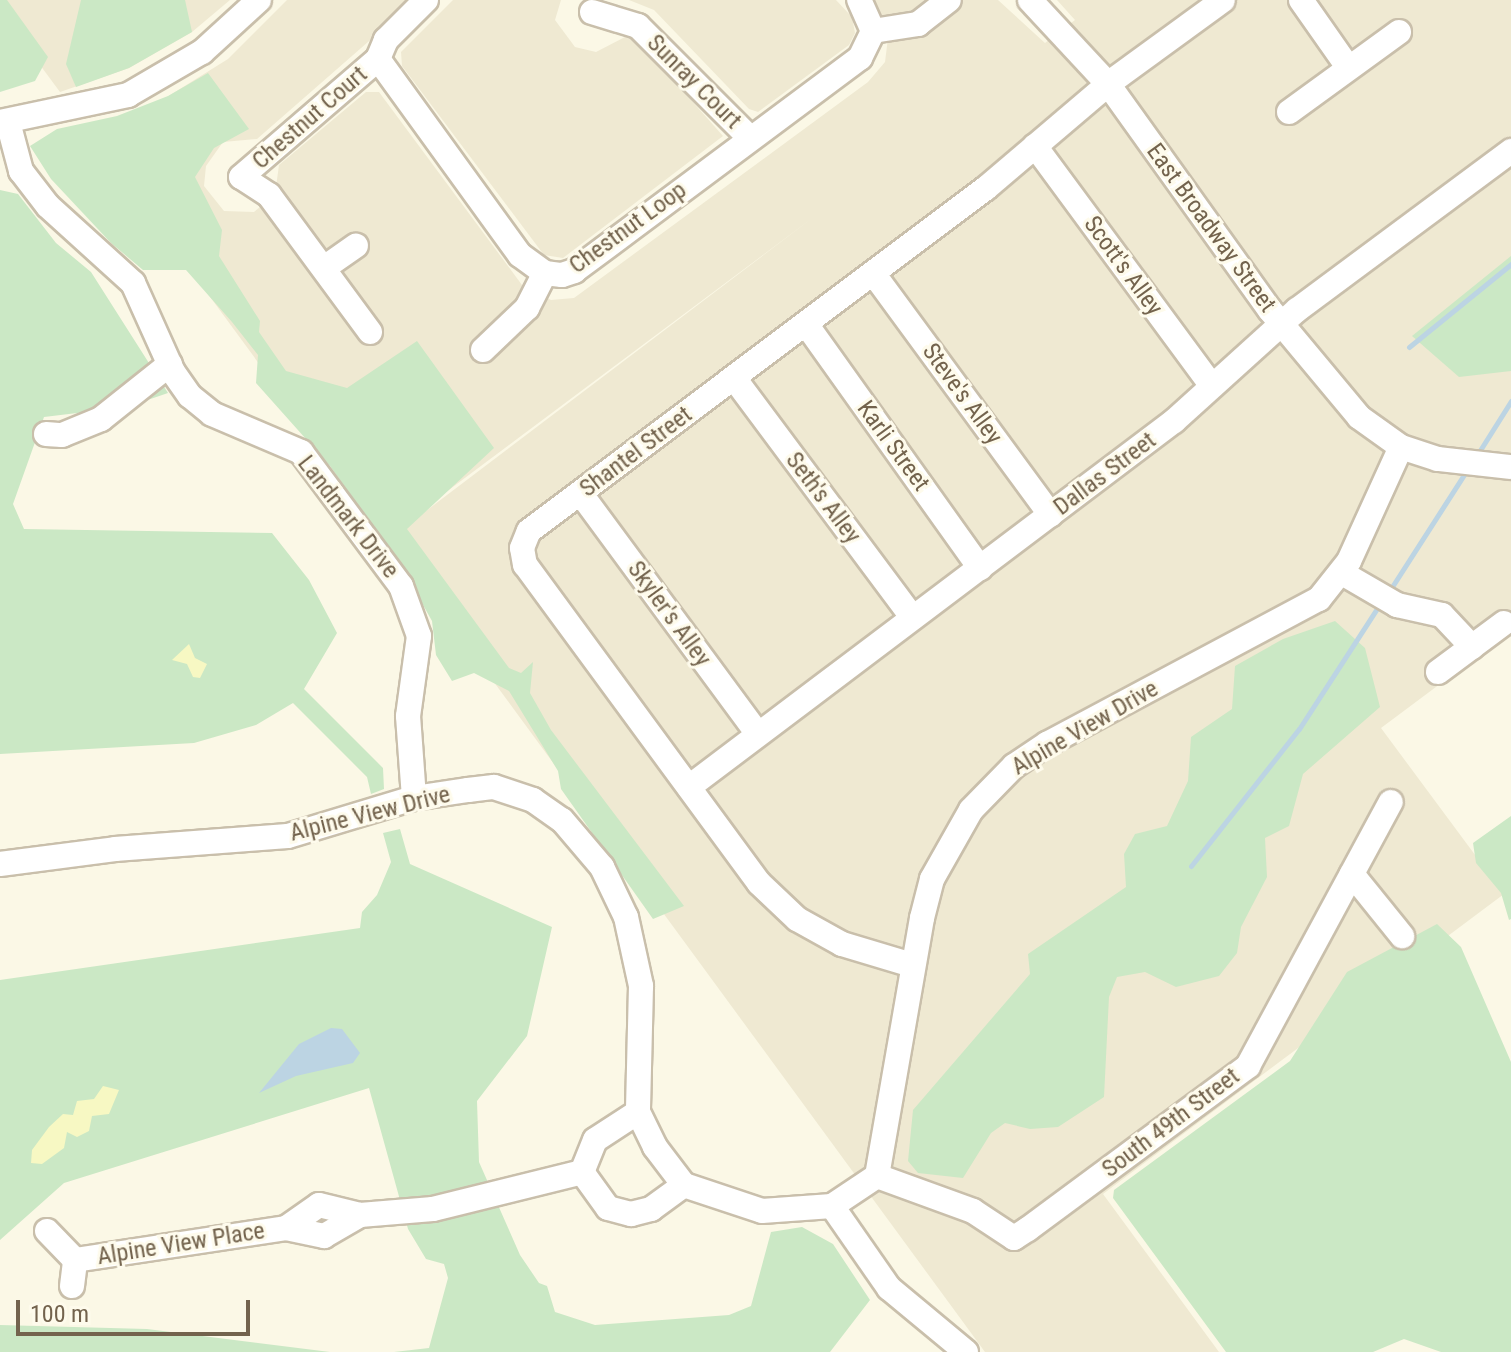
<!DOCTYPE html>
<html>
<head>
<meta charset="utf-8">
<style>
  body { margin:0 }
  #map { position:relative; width:1511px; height:1352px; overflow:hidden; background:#fbf8e6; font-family:"Roboto Condensed",sans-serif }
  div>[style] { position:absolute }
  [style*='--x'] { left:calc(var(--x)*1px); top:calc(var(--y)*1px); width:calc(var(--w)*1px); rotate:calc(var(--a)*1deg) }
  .residential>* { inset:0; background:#efe9d2 }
  .green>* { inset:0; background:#cbe8c5 }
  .sand>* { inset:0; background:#f7f8c3 }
  .water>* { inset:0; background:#bcd4e3 }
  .stream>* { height:5px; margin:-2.5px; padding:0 2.5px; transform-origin:2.5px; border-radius:2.5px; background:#bcd4e3 }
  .roads { filter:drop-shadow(2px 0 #c9bfab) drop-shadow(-2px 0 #c9bfab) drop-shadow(0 2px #c9bfab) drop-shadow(0 -2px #c9bfab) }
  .minor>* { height:24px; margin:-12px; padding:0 12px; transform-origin:12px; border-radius:12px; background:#fff }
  span { translate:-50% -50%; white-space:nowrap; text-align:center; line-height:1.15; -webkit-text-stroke:6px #fefbec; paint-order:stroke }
  .street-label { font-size:24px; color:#73634d }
  .scale { position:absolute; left:16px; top:1300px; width:234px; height:36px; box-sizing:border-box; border:4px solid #73634d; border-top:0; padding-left:10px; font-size:24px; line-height:28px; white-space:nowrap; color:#73634d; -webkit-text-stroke:6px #fefbec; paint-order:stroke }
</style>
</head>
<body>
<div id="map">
  <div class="residential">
    <div style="clip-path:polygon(0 0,230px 0,192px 32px,129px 68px,60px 92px,0 11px)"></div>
    <div style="clip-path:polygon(287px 0,416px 0,257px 139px,223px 142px,206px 166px,204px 186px,224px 211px,254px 212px,275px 194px,279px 165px,366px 92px,379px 92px,522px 285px,551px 300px,574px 298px,868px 82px,885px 62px,889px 30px,873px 0,998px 0,1045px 43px,1075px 20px,1057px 0,1511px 0,1511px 631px,1381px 728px,1504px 894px,1103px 1194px,1219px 1352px,985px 1352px,389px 539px,815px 216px,386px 537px,87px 129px,159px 102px,228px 59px)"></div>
    <div style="clip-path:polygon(453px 0,561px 0,555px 20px,575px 47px,596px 52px,625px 37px,637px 39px,723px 136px,563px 258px,544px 255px,402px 66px,401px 52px)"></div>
    <div style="clip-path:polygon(629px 0,836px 0,852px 17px,855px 33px,849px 45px,758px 112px,749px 109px,654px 10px)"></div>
  </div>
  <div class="green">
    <div style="clip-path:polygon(0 0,7px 0,48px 57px,35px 81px,0 92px)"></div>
    <div style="clip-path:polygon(81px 0,185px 0,192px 32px,129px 68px,76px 87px,66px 64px)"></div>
    <div style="clip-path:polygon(208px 73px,249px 129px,214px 148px,195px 177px,222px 230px,219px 256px,260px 321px,259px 332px,286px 371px,347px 388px,417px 341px,494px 448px,407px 529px,509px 668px,521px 673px,533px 662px,530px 693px,551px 730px,684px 906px,653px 919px,561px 789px,558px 771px,509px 691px,474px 673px,452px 681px,436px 655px,432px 621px,404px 571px,330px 466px,256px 383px,258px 355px,232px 322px,186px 270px,143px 270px,111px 243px,51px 179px,30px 146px,57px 129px,117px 116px,168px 96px)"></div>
    <div style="clip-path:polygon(0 190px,18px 194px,56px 243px,91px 272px,168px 393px,127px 407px,44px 417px,13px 504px,24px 529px,272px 533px,309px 580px,337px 633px,304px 689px,383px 768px,384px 789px,371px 794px,367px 777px,293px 703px,256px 725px,194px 743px,0 754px)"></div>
    <div style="clip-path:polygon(1511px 256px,1511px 371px,1459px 377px,1412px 336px)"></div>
    <div style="clip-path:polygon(1335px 621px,1365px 648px,1380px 707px,1303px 774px,1289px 826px,1265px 838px,1267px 877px,1241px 927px,1237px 953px,1219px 976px,1176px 987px,1145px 972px,1117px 977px,1109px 997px,1104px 1097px,1058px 1127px,1030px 1129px,1005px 1123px,991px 1133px,963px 1178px,918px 1173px,908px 1161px,913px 1110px,1030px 974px,1028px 954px,1126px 887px,1124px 854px,1135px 834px,1167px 826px,1188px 781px,1191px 737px,1232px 709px,1235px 666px,1283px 639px)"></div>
    <div style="clip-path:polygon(1511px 816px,1511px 919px,1509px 920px,1501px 893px,1476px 863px,1473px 843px)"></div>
    <div style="clip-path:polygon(400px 829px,410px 864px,552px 927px,527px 1036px,477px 1101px,479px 1162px,520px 1255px,539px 1283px,547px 1286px,555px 1312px,595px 1325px,729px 1315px,751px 1306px,771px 1232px,802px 1227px,833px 1244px,870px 1300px,830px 1352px,394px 1352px,429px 1348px,448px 1278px,444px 1264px,426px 1259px,408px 1229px,369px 1088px,64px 1183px,0 1240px,0 980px,360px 928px,362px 912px,377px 895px,391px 862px,383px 833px)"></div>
    <div style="clip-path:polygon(1437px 924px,1461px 947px,1511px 1062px,1511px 1352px,1441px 1352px,1404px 1339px,1373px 1352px,1226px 1352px,1113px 1198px,1114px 1190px,1290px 1061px,1347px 972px)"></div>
    <div style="clip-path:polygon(0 1325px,147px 1329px,330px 1352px,0 1352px)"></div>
  </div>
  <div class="sand">
    <div style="clip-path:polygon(189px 644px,195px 658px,207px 664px,200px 678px,193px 677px,187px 664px,172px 660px)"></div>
    <div style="clip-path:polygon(103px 1086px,119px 1090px,109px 1114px,92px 1116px,89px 1131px,77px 1137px,67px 1132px,64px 1148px,42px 1164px,31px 1163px,32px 1150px,49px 1127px,63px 1114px,73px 1115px,77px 1101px,94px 1099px)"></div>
  </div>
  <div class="water">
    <div style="clip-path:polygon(331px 1028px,342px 1029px,360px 1053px,353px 1063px,296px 1076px,259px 1093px,299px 1044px)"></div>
  </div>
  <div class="stream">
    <div style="--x:1409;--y:347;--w:132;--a:-39.1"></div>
    <div style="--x:1477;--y:455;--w:64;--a:-57.8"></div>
    <div style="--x:1388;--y:593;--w:146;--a:-57.3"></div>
    <div style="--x:1191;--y:866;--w:174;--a:-51.8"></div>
    <div style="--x:1299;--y:729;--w:149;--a:-57.1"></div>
  </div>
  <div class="roads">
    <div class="minor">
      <div style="--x:426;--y:0;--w:57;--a:135"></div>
      <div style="--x:386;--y:40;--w:21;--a:113"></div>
      <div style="--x:378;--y:59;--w:242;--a:54.1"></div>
      <div style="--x:520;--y:255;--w:31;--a:36"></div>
      <div style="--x:545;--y:273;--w:17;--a:7"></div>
      <div style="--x:562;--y:275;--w:13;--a:-18"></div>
      <div style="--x:574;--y:271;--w:357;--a:-36.7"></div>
      <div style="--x:860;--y:58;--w:30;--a:-64"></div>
      <div style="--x:873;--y:31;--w:34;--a:-114"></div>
      <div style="--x:1030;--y:0;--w:115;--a:47.1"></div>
      <div style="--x:1108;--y:84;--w:278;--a:54.4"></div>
      <div style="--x:1270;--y:310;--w:139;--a:50.2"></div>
      <div style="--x:1359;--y:417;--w:52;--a:35.5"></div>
      <div style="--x:1401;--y:447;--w:39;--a:18"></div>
      <div style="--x:1438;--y:459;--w:73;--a:6.3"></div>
      <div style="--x:1301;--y:0;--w:82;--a:55"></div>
      <div style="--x:592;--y:12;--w:48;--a:16.9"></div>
      <div style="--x:638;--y:26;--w:158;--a:45"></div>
      <div style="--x:873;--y:31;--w:46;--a:-8.8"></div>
      <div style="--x:918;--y:24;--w:39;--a:-38"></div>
      <div style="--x:1289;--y:112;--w:136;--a:-36"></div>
      <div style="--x:0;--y:122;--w:131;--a:-11.9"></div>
      <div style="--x:128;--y:95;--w:86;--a:-30.2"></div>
      <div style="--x:202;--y:52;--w:77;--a:-42.4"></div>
      <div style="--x:8;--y:122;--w:51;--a:75.1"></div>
      <div style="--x:21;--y:171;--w:44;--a:52.4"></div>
      <div style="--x:48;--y:206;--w:115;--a:42.2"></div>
      <div style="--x:133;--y:283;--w:98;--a:65.8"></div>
      <div style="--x:173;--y:372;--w:29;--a:55"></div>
      <div style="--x:190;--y:396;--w:28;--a:39"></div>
      <div style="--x:212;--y:414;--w:97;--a:23.1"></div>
      <div style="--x:301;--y:452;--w:167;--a:53.3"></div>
      <div style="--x:401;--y:586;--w:53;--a:70.2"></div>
      <div style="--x:419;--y:636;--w:81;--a:97.8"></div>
      <div style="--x:408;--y:716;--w:82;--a:85.8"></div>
      <div style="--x:1035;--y:146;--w:298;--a:53.6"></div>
      <div style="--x:324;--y:268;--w:39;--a:-35"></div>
      <div style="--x:873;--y:273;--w:300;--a:53.7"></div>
      <div style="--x:806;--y:324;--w:300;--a:54.5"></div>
      <div style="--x:370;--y:332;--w:170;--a:-126.4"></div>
      <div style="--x:269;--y:195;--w:33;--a:-147"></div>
      <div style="--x:241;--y:177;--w:181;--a:-40.7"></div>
      <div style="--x:483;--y:350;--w:61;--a:-43.7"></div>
      <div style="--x:527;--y:308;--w:39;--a:-63"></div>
      <div style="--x:734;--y:378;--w:299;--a:53.3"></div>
      <div style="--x:46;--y:434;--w:16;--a:4"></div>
      <div style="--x:62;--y:435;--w:42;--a:-22.3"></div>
      <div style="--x:101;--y:419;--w:88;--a:-38.6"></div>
      <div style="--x:581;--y:494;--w:298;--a:53.6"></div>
      <div style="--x:1342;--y:573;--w:64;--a:30.2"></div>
      <div style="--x:1397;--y:605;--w:46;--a:12.5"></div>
      <div style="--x:1442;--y:615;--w:44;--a:46.8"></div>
      <div style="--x:1438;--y:672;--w:82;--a:-36.6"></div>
      <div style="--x:689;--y:787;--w:608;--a:-37.04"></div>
      <div style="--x:1174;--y:421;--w:166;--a:-42.1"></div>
      <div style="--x:1297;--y:310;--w:267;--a:-36.6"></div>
      <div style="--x:0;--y:864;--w:116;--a:-7.4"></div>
      <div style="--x:115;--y:849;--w:173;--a:-4.3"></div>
      <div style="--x:288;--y:836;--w:132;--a:-16.8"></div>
      <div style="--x:414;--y:798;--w:55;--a:-8.4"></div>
      <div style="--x:468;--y:790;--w:26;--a:-7"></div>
      <div style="--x:494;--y:787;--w:41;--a:18.4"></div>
      <div style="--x:533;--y:800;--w:35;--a:35"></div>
      <div style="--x:562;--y:820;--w:62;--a:49.6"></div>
      <div style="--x:602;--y:867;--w:55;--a:64.4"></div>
      <div style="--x:626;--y:917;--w:71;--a:77.7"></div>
      <div style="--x:641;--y:986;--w:126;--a:91.4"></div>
      <div style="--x:638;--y:1112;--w:39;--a:64"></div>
      <div style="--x:655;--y:1147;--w:48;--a:52.7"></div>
      <div style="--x:684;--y:1185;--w:82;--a:18.4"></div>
      <div style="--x:762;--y:1211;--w:70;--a:-4.1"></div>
      <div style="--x:832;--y:1206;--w:54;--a:-33.7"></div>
      <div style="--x:877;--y:1176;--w:262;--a:-80.1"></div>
      <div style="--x:922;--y:918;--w:40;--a:-75.6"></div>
      <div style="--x:932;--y:879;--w:79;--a:-60.5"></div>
      <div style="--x:971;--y:810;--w:62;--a:-45.7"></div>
      <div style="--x:1014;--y:766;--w:40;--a:-34"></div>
      <div style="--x:1047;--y:744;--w:308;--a:-28.1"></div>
      <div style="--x:1319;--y:599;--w:48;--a:-51.7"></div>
      <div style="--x:1349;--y:561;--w:125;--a:-65.5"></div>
      <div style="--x:1352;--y:874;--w:80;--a:51.1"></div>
      <div style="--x:912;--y:965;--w:73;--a:-163.3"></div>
      <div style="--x:842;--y:944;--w:51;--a:-150.9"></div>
      <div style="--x:797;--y:919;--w:52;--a:-136.5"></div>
      <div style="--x:759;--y:883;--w:395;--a:-126.3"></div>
      <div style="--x:525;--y:565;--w:17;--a:-100"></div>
      <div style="--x:522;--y:548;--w:18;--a:-68"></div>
      <div style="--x:529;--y:531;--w:571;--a:-36.89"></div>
      <div style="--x:986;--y:188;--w:160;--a:-40.4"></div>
      <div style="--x:1108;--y:84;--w:142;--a:-36.1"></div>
      <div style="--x:638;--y:1112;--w:51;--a:146.9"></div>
      <div style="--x:595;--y:1140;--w:35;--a:112"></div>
      <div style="--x:582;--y:1172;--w:44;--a:54.2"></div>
      <div style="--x:608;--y:1208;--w:24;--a:15"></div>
      <div style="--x:631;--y:1214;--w:21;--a:-14"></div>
      <div style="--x:651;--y:1209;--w:41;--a:-36"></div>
      <div style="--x:877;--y:1176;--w:102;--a:20"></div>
      <div style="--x:973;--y:1211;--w:49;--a:33.4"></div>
      <div style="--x:1014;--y:1238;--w:17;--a:-33"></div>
      <div style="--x:1028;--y:1229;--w:274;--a:-36.5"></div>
      <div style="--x:1248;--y:1066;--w:300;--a:-61.6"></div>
      <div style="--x:832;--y:1206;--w:100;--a:55.2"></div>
      <div style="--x:889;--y:1288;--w:100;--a:39.7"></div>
      <div style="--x:286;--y:1228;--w:40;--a:-34.9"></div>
      <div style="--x:319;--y:1205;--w:42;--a:13.7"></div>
      <div style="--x:360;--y:1215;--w:73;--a:-4.7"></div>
      <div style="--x:433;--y:1209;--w:154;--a:-13.9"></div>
      <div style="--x:47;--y:1231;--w:40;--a:46"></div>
      <div style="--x:75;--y:1260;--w:213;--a:-8.6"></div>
      <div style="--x:286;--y:1228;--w:39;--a:12"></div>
      <div style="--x:324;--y:1236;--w:42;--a:-30.3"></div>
      <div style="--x:72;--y:1286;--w:26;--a:-83"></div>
    </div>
  </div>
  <div class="street-label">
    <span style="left:694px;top:82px;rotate:45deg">Sunray Court</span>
    <span style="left:310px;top:118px;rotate:-41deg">Chestnut Court</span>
    <span style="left:628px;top:228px;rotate:-36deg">Chestnut Loop</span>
    <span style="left:1211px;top:228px;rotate:54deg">East Broadway Street</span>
    <span style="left:1123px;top:266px;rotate:54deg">Scott's Alley</span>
    <span style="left:962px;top:394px;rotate:54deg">Steve's Alley</span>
    <span style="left:893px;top:446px;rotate:54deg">Karli Street</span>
    <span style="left:636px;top:452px;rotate:-37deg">Shantel Street</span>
    <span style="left:1105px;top:474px;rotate:-37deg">Dallas Street</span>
    <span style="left:823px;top:498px;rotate:53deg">Seth's Alley</span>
    <span style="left:348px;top:517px;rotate:52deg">Landmark Drive</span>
    <span style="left:669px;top:614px;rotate:54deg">Skyler's Alley</span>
    <span style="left:1085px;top:728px;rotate:-30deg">Alpine View Drive</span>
    <span style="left:370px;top:814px;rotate:-14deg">Alpine View Drive</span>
    <span style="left:1171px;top:1123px;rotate:-37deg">South 49th Street</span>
    <span style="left:181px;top:1244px;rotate:-9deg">Alpine View Place</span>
  </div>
  <div class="scale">100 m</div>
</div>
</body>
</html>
